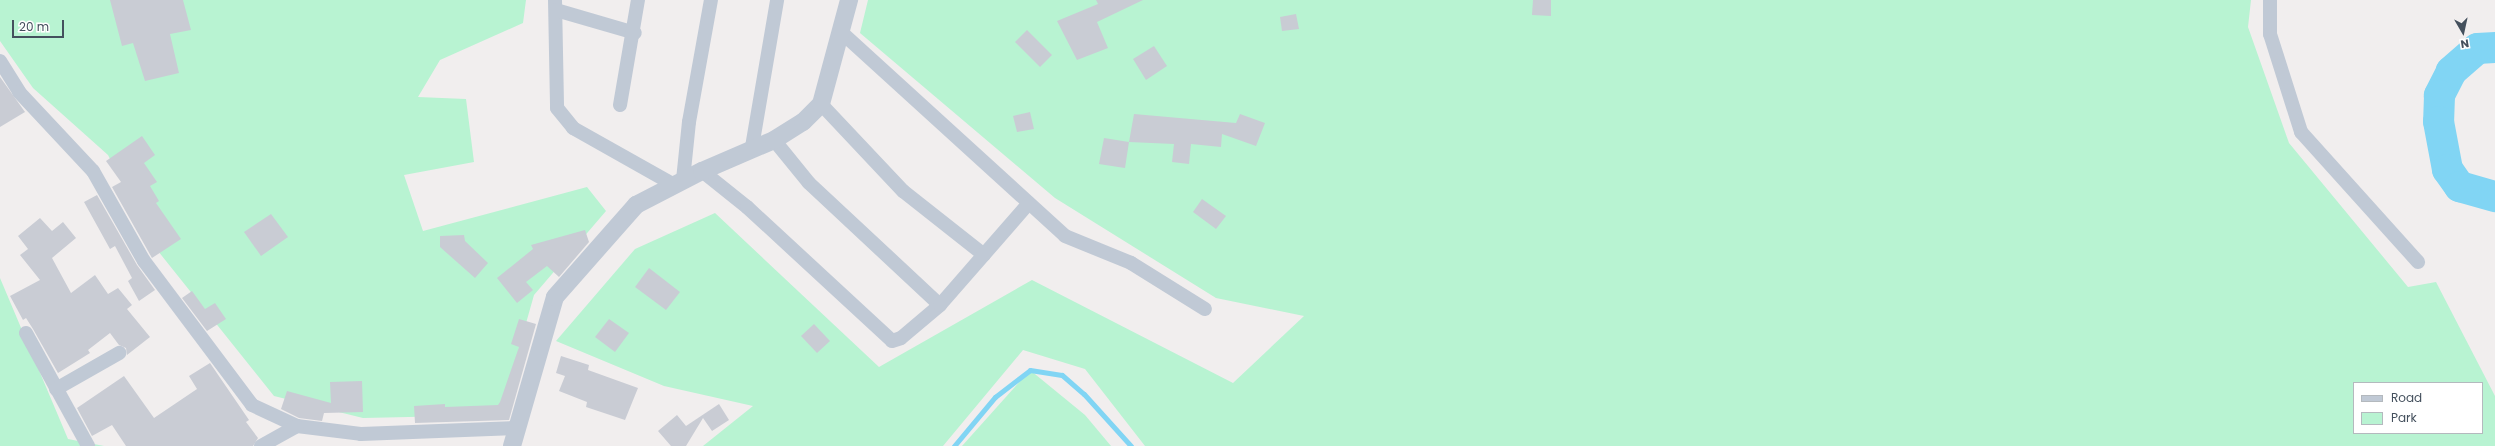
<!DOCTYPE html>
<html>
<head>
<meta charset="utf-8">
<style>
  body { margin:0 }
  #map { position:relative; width:2495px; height:446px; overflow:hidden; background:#f1eeee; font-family:Poppins,sans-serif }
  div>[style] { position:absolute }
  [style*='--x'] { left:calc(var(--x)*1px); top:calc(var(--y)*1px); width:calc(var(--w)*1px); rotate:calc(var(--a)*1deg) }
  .green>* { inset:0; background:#b8f3d2 }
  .stream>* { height:5px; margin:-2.5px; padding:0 2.5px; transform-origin:2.5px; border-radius:2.5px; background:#81d5f4 }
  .river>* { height:31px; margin:-15.5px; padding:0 15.5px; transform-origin:15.5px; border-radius:15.5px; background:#81d5f4 }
  .building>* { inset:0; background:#c9ccd4 }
  .minor>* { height:14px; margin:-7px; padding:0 7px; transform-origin:7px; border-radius:7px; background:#c0c9d5 }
  .tertiary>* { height:18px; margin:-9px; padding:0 9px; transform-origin:9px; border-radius:9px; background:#c0c9d5 }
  span { translate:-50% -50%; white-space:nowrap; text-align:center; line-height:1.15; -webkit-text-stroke:4px #fff; paint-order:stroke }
  .legend { position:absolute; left:2353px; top:382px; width:130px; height:52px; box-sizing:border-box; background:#fff; border:1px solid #b4b9be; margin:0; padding:5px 7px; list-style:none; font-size:12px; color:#44505d }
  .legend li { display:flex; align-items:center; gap:8px; height:20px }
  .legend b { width:20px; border:1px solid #b4b9be }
  .north { position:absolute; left:2443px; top:12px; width:40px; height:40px; -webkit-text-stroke:3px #fff; paint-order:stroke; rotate:171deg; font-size:11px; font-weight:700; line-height:16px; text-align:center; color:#44505d }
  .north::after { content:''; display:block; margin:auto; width:14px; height:18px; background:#44505d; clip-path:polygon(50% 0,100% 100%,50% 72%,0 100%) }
  .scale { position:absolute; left:12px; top:20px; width:52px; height:18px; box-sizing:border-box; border:2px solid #44505d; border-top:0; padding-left:5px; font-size:12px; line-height:14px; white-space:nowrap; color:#44505d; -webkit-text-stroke:3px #fff; paint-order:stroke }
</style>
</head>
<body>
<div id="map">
  <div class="green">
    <div style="clip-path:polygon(0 0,526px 0,523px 23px,440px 60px,418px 97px,466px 99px,474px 162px,404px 175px,423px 231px,587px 187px,606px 211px,534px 295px,500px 415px,363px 418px,274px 396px,154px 246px,108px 155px,33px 88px,0 41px)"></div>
    <div style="clip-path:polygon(evenodd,868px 0,2251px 0,2248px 27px,2289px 143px,2408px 287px,2436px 282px,2495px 396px,2495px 446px,1145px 446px,1085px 369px,1023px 350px,943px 446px,703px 446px,753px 406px,664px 386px,556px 341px,635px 249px,715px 213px,879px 367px,1032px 280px,1233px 383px,1304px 316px,1216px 298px,1055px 198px,860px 33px,868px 0,2354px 383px,2482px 383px,2482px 433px,2354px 433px,2354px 383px)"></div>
    <div style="clip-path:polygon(0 278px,68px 439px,104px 446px,0 446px)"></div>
    <div style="clip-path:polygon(1030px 370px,1085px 415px,1111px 446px,962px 446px)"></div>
  </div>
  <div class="stream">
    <div style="--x:954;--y:446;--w:64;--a:-50.1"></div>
    <div style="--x:995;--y:397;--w:44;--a:-37.6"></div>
    <div style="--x:1030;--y:370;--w:32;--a:9"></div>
    <div style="--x:1062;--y:375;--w:29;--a:41"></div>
    <div style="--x:1084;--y:394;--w:70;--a:47.9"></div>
  </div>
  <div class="river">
    <div style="--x:2495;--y:47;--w:18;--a:177"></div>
    <div style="--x:2477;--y:48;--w:35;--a:139"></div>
    <div style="--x:2451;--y:71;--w:27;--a:117"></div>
    <div style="--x:2439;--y:95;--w:26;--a:92"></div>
    <div style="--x:2438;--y:121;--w:49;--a:79.4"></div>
    <div style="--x:2447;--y:169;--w:21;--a:55"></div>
    <div style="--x:2459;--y:186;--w:37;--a:16"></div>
  </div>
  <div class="building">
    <div style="clip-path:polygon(110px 0,183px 0,191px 30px,170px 34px,179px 73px,145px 81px,133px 43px,122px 46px)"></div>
    <div style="clip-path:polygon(1096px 0,1143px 0,1097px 22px,1108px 48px,1077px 60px,1057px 21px,1098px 4px)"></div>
    <div style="clip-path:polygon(1533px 0,1551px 0,1551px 16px,1532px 15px)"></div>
    <div style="clip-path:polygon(1296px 14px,1299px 29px,1282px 31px,1280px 17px)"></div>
    <div style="clip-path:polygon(1027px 30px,1052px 55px,1040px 67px,1015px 42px)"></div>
    <div style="clip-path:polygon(1154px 46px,1167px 66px,1146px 80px,1133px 59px)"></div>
    <div style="clip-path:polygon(0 77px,25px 112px,0 127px)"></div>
    <div style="clip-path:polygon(1030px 112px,1034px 129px,1017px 132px,1013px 116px)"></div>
    <div style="clip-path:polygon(1134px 114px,1236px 123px,1240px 114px,1265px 123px,1256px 146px,1222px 134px,1221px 147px,1191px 144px,1189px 164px,1172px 162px,1174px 144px,1129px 142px)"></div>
    <div style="clip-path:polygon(142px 136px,155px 155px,144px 163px,157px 182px,150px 186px,159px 201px,156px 203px,181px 239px,152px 258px,112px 187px,121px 182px,106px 161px)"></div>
    <div style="clip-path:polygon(1104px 138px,1129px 142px,1125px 168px,1099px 164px)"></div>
    <div style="clip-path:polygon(97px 195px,137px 265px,155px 290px,139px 301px,128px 281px,132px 278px,115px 246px,110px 249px,84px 202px)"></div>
    <div style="clip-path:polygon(1202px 199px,1226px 216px,1216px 229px,1193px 212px)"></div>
    <div style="clip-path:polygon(271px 214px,288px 237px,261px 256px,244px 232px)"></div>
    <div style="clip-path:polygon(40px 218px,52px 231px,63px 222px,76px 238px,52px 258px,71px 293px,95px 275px,108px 294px,118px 288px,132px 305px,127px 309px,150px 337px,127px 355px,126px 348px,119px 345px,110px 333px,88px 350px,90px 353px,58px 373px,33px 329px,26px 318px,23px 320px,10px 296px,40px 280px,20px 255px,28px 249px,18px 236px)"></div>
    <div style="clip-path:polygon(585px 230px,589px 242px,559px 277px,547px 266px,526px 282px,533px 290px,517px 303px,497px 278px,533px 249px,531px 245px)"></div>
    <div style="clip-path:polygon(464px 235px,465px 241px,488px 263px,475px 278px,440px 247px,440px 236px)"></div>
    <div style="clip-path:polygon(649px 268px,680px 292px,666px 310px,635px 287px)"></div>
    <div style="clip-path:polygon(192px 291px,205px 309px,215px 303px,226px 319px,207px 331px,182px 298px)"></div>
    <div style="clip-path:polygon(519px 319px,536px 324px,509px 420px,415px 423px,414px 406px,445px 404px,445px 407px,498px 405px,500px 402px,519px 347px,511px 344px)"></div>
    <div style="clip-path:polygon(609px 319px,629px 333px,615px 352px,595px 337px)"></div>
    <div style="clip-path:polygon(814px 324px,830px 341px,817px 353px,801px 336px)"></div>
    <div style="clip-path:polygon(561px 356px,589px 365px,588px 370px,638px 388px,625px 420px,586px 407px,587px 402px,559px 391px,565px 376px,556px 373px)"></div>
    <div style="clip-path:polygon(210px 363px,249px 420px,246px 422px,258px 438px,253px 446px,126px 446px,112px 425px,92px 436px,77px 408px,124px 376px,154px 418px,197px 389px,189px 376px)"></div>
    <div style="clip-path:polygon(362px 381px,363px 412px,324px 413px,322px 421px,299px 418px,281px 409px,287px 391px,331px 403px,330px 382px)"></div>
    <div style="clip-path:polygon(719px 404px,729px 420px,712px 431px,703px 418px,686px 446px,671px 446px,658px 431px,677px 415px,686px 426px)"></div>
  </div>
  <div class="minor">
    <div style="--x:555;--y:0;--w:108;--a:88.9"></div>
    <div style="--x:557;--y:108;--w:26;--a:51"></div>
    <div style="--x:573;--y:128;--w:116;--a:29.4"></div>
    <div style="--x:2270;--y:0;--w:34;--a:90"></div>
    <div style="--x:2270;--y:34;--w:103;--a:72.4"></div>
    <div style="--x:2301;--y:132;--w:175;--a:48"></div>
    <div style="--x:556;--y:10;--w:82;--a:16.2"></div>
    <div style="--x:840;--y:31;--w:304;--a:42.3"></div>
    <div style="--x:1065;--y:236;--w:71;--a:22.2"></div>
    <div style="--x:1131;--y:263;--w:87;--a:31.9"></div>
    <div style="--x:0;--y:61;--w:36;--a:58"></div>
    <div style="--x:19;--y:92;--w:108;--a:46.9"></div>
    <div style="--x:93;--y:171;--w:103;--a:60.5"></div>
    <div style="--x:144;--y:261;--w:180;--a:53.1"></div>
    <div style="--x:252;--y:405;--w:50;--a:25"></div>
    <div style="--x:297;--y:426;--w:64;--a:7.1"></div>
    <div style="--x:361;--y:434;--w:154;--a:-2.2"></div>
    <div style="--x:821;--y:104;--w:120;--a:46.7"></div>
    <div style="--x:903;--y:191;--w:103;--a:38.3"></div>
    <div style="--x:620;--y:105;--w:107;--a:-80.3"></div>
    <div style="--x:774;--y:140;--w:55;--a:50.9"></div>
    <div style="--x:809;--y:183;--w:179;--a:43"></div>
    <div style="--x:752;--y:147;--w:149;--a:-80.3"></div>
    <div style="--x:702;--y:171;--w:58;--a:38.7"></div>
    <div style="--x:747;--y:207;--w:197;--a:42.7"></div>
    <div style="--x:892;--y:341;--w:9;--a:-18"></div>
    <div style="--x:901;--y:338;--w:51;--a:-40.2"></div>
    <div style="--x:940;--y:305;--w:135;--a:-48.9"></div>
    <div style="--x:683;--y:180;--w:58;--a:-84.1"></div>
    <div style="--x:689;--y:122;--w:124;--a:-79.8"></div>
    <div style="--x:26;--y:333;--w:129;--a:61.2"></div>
    <div style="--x:56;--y:389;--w:73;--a:-29.7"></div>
    <div style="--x:261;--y:446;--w:41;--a:-29.1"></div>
  </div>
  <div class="tertiary">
    <div style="--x:512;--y:446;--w:155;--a:-73.9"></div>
    <div style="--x:555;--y:297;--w:123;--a:-48.6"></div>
    <div style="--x:636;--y:205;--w:74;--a:-27.3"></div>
    <div style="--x:702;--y:171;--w:78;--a:-23.3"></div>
    <div style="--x:774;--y:140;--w:34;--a:-32"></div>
    <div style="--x:803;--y:122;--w:25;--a:-45"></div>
    <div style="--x:821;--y:104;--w:108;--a:-74.9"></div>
  </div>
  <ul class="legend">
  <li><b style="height:5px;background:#c0c9d5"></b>Road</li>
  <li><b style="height:11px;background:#b8f3d2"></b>Park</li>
  </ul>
  <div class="north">N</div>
  <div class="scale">20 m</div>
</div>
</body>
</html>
